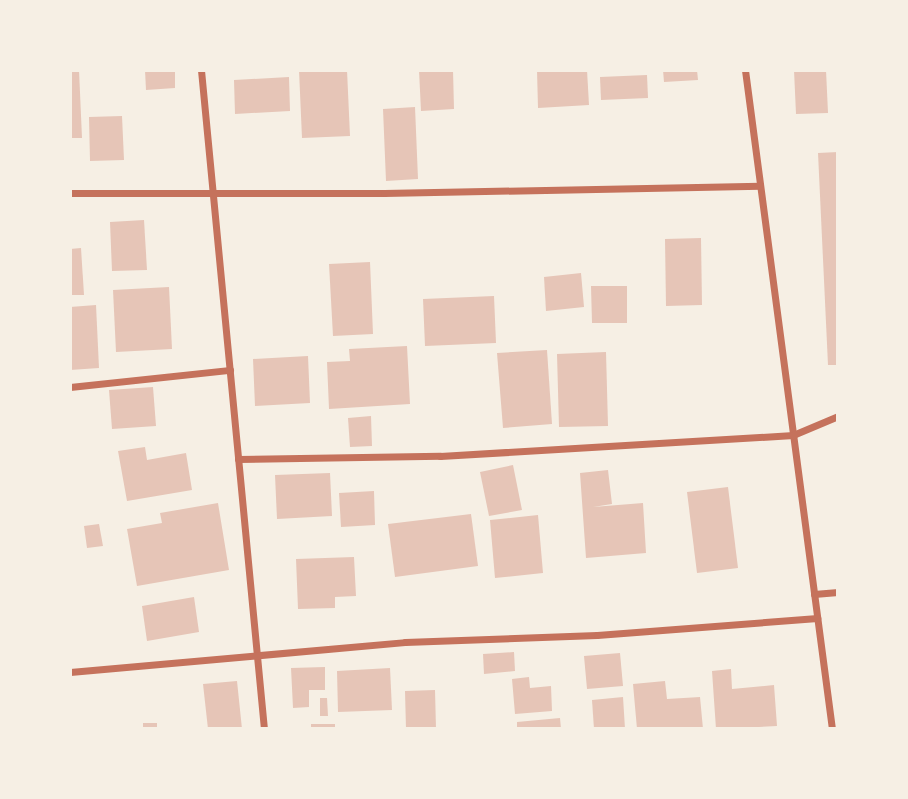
<!DOCTYPE html>
<html>
<head>
<meta charset="utf-8">
<style>
  body { margin:0 }
  #map { position:relative; width:908px; height:799px; overflow:hidden; background:#f6efe4; font-family:"Zilla Slab",serif }
  div>[style] { position:absolute }
  [style*='--x'] { left:calc(var(--x)*1px); top:calc(var(--y)*1px); width:calc(var(--w)*1px); rotate:calc(var(--a)*1deg) }
  .building>* { inset:0; background:#e6c5b7 }
  .minor>* { height:7px; margin:-3.5px; padding:0 3.5px; transform-origin:3.5px; border-radius:3.5px; background:#c5725c }
  span { translate:-50% -50%; white-space:nowrap; text-align:center; line-height:1.15; -webkit-text-stroke:6px #f6efe4; paint-order:stroke }
  .frame { position:absolute; inset:0; border:72px solid #f6efe4; pointer-events:none }
</style>
</head>
<body>
<div id="map">
  <div class="building">
    <div style="clip-path:polygon(70px 70px,79px 70px,82px 138px,70px 138px)"></div>
    <div style="clip-path:polygon(145px 70px,175px 70px,175px 88px,146px 90px)"></div>
    <div style="clip-path:polygon(299px 70px,347px 70px,350px 136px,302px 138px)"></div>
    <div style="clip-path:polygon(419px 70px,453px 70px,454px 109px,421px 111px)"></div>
    <div style="clip-path:polygon(537px 70px,587px 70px,589px 105px,538px 108px)"></div>
    <div style="clip-path:polygon(663px 70px,697px 70px,698px 80px,664px 82px)"></div>
    <div style="clip-path:polygon(794px 70px,826px 70px,828px 113px,796px 114px)"></div>
    <div style="clip-path:polygon(647px 75px,648px 98px,601px 100px,600px 77px)"></div>
    <div style="clip-path:polygon(289px 77px,290px 111px,235px 114px,234px 80px)"></div>
    <div style="clip-path:polygon(415px 107px,418px 179px,386px 181px,383px 109px)"></div>
    <div style="clip-path:polygon(122px 116px,124px 160px,90px 161px,89px 117px)"></div>
    <div style="clip-path:polygon(838px 152px,838px 365px,828px 365px,818px 153px)"></div>
    <div style="clip-path:polygon(144px 220px,147px 270px,112px 271px,110px 222px)"></div>
    <div style="clip-path:polygon(701px 238px,702px 305px,666px 306px,665px 239px)"></div>
    <div style="clip-path:polygon(81px 248px,84px 295px,70px 295px,70px 249px)"></div>
    <div style="clip-path:polygon(370px 262px,373px 334px,333px 336px,329px 264px)"></div>
    <div style="clip-path:polygon(581px 273px,584px 307px,546px 311px,544px 277px)"></div>
    <div style="clip-path:polygon(591px 286px,627px 286px,627px 323px,592px 323px)"></div>
    <div style="clip-path:polygon(169px 287px,172px 349px,116px 352px,113px 290px)"></div>
    <div style="clip-path:polygon(494px 296px,496px 343px,425px 346px,423px 299px)"></div>
    <div style="clip-path:polygon(96px 305px,99px 368px,70px 370px,70px 307px)"></div>
    <div style="clip-path:polygon(407px 346px,410px 404px,329px 409px,327px 362px,350px 361px,349px 349px)"></div>
    <div style="clip-path:polygon(547px 350px,552px 424px,503px 428px,497px 353px)"></div>
    <div style="clip-path:polygon(606px 352px,608px 426px,559px 427px,557px 354px)"></div>
    <div style="clip-path:polygon(308px 356px,310px 403px,255px 406px,253px 359px)"></div>
    <div style="clip-path:polygon(153px 387px,156px 426px,112px 429px,109px 390px)"></div>
    <div style="clip-path:polygon(371px 416px,372px 446px,350px 447px,348px 418px)"></div>
    <div style="clip-path:polygon(145px 447px,147px 460px,186px 453px,192px 490px,127px 501px,118px 451px)"></div>
    <div style="clip-path:polygon(513px 465px,522px 510px,489px 516px,480px 472px)"></div>
    <div style="clip-path:polygon(608px 470px,612px 504px,593px 507px,643px 503px,646px 553px,586px 558px,580px 473px)"></div>
    <div style="clip-path:polygon(330px 473px,332px 516px,277px 519px,275px 475px)"></div>
    <div style="clip-path:polygon(728px 487px,738px 568px,697px 573px,687px 492px)"></div>
    <div style="clip-path:polygon(374px 491px,375px 525px,341px 527px,339px 493px)"></div>
    <div style="clip-path:polygon(218px 503px,229px 570px,137px 586px,127px 529px,162px 523px,160px 513px)"></div>
    <div style="clip-path:polygon(471px 514px,478px 566px,395px 577px,388px 524px)"></div>
    <div style="clip-path:polygon(538px 515px,543px 573px,495px 578px,490px 520px)"></div>
    <div style="clip-path:polygon(99px 524px,103px 546px,87px 548px,84px 526px)"></div>
    <div style="clip-path:polygon(354px 557px,356px 596px,335px 597px,335px 608px,298px 609px,296px 559px)"></div>
    <div style="clip-path:polygon(194px 597px,199px 632px,147px 641px,142px 606px)"></div>
    <div style="clip-path:polygon(514px 652px,515px 671px,484px 674px,483px 654px)"></div>
    <div style="clip-path:polygon(620px 653px,623px 686px,587px 689px,584px 656px)"></div>
    <div style="clip-path:polygon(325px 667px,325px 690px,309px 690px,309px 707px,293px 708px,291px 668px)"></div>
    <div style="clip-path:polygon(390px 668px,392px 710px,338px 712px,337px 671px)"></div>
    <div style="clip-path:polygon(731px 669px,732px 689px,774px 685px,777px 726px,716px 729px,712px 671px)"></div>
    <div style="clip-path:polygon(529px 677px,530px 688px,551px 686px,552px 711px,515px 714px,512px 679px)"></div>
    <div style="clip-path:polygon(237px 681px,242px 729px,208px 729px,203px 684px)"></div>
    <div style="clip-path:polygon(665px 681px,667px 699px,700px 697px,703px 729px,637px 729px,633px 684px)"></div>
    <div style="clip-path:polygon(435px 690px,436px 729px,406px 729px,405px 691px)"></div>
    <div style="clip-path:polygon(623px 697px,625px 729px,594px 729px,592px 700px)"></div>
    <div style="clip-path:polygon(320px 698px,327px 698px,328px 716px,320px 716px)"></div>
    <div style="clip-path:polygon(560px 718px,561px 729px,517px 729px,517px 722px)"></div>
    <div style="clip-path:polygon(143px 723px,157px 723px,157px 729px,143px 729px)"></div>
    <div style="clip-path:polygon(311px 724px,335px 724px,335px 729px,311px 729px)"></div>
  </div>
  <div class="minor">
    <div style="--x:201;--y:70;--w:662;--a:84.54"></div>
    <div style="--x:745;--y:70;--w:665;--a:82.48"></div>
    <div style="--x:70;--y:193;--w:314;--a:0"></div>
    <div style="--x:384;--y:193;--w:376;--a:-1.1"></div>
    <div style="--x:70;--y:387;--w:161;--a:-6.1"></div>
    <div style="--x:238;--y:459;--w:202;--a:-0.9"></div>
    <div style="--x:440;--y:456;--w:354;--a:-3.4"></div>
    <div style="--x:793;--y:435;--w:49;--a:-22.9"></div>
    <div style="--x:814;--y:594;--w:24;--a:-5"></div>
    <div style="--x:70;--y:672;--w:336;--a:-5.1"></div>
    <div style="--x:405;--y:642;--w:192;--a:-2.1"></div>
    <div style="--x:597;--y:635;--w:221;--a:-4.4"></div>
  </div>
  <div class="frame"></div>
</div>
</body>
</html>
